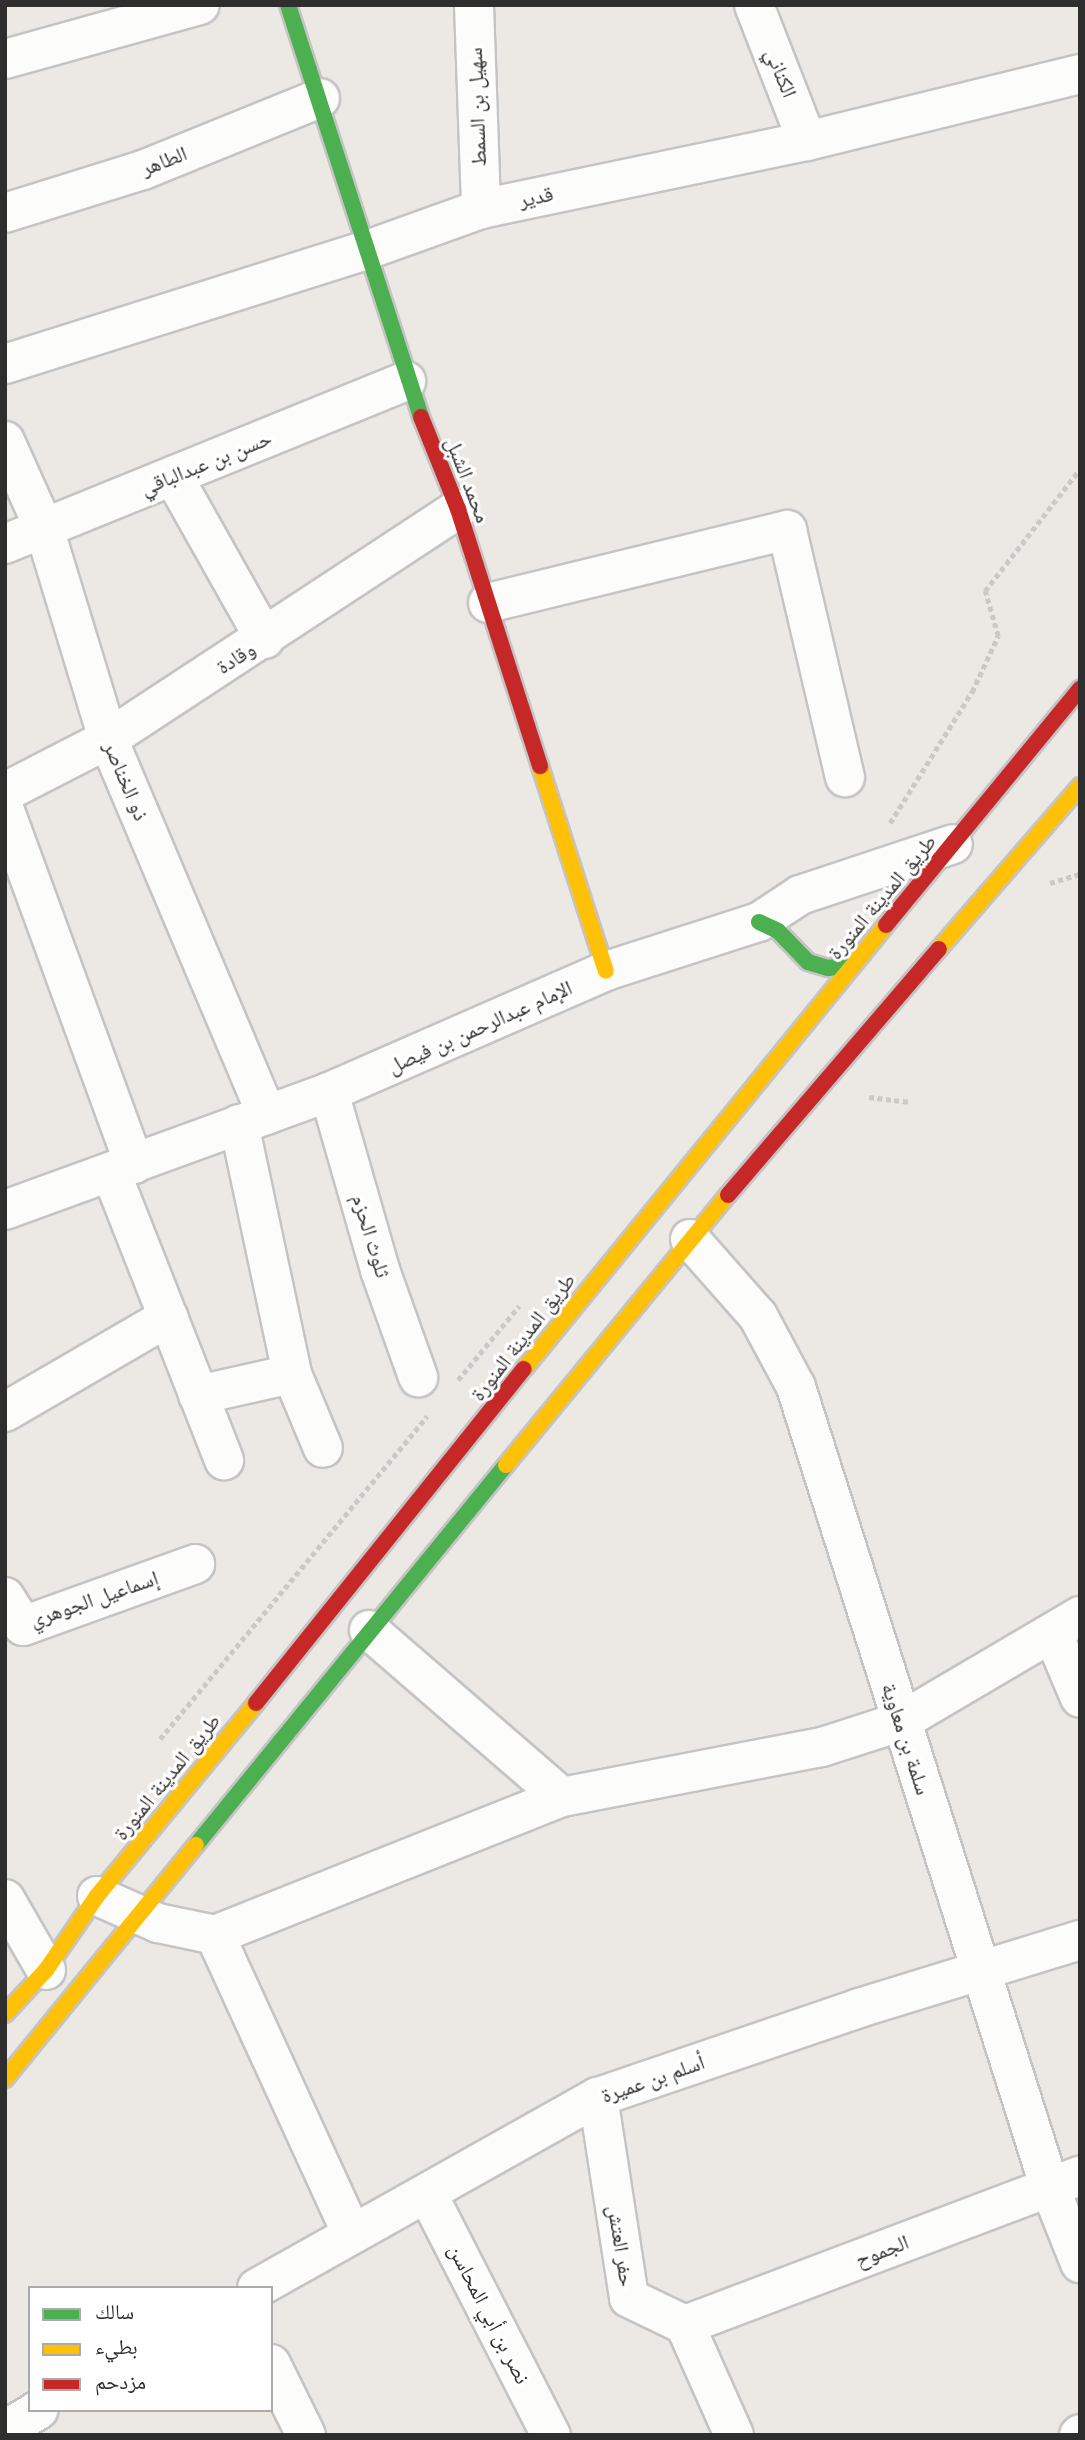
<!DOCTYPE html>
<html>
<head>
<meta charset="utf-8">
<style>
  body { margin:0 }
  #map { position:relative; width:1085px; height:2440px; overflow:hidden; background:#ece8e4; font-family:"Nunito Sans","Noto Naskh Arabic",sans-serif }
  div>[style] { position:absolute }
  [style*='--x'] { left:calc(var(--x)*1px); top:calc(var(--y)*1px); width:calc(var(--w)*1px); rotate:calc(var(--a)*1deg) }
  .path>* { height:4.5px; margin-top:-2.25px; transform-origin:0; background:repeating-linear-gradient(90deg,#c9c9c8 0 5px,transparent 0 8.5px) }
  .roads { filter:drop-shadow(2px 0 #c5c4c5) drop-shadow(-2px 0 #c5c4c5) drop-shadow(0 2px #c5c4c5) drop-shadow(0 -2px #c5c4c5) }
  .street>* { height:38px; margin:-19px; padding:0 19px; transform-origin:19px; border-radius:19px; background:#fcfcfb }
  .fast>* { height:16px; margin:-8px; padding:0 8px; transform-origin:8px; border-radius:8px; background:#4caf50 }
  .slow>* { height:16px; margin:-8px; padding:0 8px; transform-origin:8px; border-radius:8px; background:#ffc107 }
  .jam>* { height:16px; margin:-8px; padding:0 8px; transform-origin:8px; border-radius:8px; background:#c62828 }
  span { translate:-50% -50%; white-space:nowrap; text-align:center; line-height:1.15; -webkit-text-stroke:6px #fff; paint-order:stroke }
  .street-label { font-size:21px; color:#2e2e2e }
  .frame { position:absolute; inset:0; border:7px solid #2e2e2e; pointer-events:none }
  .legend { position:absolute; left:28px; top:2286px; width:245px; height:126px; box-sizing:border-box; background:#fff; border:2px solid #ababab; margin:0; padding:9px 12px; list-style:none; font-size:21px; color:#2e2e2e }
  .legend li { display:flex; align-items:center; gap:14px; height:35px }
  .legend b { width:35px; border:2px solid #ababab }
</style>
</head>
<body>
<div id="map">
  <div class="path">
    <div style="--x:890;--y:823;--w:155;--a:-58"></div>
    <div style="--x:972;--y:692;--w:62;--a:-65.1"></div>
    <div style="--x:998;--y:636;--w:47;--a:-106.1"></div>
    <div style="--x:985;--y:591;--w:155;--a:-52.1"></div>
    <div style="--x:1050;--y:883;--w:31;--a:-17"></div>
    <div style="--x:869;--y:1097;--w:41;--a:7"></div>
    <div style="--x:458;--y:1380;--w:96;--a:-50.5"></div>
    <div style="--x:160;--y:1739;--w:419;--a:-50.4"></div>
  </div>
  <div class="roads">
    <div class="street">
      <div style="--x:474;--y:5;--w:204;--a:88"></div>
      <div style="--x:754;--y:5;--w:146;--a:68.7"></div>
      <div style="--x:5;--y:59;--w:202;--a:-15.5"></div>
      <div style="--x:5;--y:213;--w:145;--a:-17.3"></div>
      <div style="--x:143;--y:170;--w:191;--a:-22.1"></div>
      <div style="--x:5;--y:364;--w:383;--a:-17.5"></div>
      <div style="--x:370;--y:249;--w:118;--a:-19.8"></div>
      <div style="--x:481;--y:209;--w:333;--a:-11.8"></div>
      <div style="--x:807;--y:141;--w:281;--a:-13.8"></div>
      <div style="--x:5;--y:441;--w:95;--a:65.9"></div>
      <div style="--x:44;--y:528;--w:220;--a:73.1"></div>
      <div style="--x:108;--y:739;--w:408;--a:67.1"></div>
      <div style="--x:173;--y:476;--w:187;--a:60.6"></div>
      <div style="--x:5;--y:544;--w:433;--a:-22.1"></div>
      <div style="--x:488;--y:603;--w:308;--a:-13.7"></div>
      <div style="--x:787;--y:530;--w:254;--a:76.8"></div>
      <div style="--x:5;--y:792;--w:116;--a:-27.2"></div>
      <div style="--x:108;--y:739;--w:419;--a:-33.3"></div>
      <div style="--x:5;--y:811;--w:376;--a:69.9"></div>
      <div style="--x:329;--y:1092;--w:185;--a:74"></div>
      <div style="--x:380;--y:1270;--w:114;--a:70.4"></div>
      <div style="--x:239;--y:1124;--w:256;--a:78"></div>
      <div style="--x:292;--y:1374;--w:80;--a:67.3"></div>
      <div style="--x:5;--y:1210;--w:345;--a:-20"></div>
      <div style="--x:329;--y:1092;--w:302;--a:-23.6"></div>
      <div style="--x:606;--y:971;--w:161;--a:-17.8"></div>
      <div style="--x:759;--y:922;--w:49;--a:-33.4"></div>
      <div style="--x:800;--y:895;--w:161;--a:-18.4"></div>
      <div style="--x:690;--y:1239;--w:103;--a:48.6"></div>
      <div style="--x:758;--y:1316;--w:81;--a:61.8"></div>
      <div style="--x:796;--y:1387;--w:840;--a:72.41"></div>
      <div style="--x:1050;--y:2188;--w:81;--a:68.2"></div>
      <div style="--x:168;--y:1317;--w:154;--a:68.6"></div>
      <div style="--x:198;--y:1395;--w:96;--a:-12.6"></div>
      <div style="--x:5;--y:1412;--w:189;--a:-30.2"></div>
      <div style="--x:168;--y:1317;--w:156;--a:-111.5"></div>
      <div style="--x:5;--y:1597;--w:34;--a:58"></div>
      <div style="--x:23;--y:1626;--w:183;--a:-19.8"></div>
      <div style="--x:369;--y:1630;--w:255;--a:40.9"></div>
      <div style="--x:1053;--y:1634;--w:69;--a:67.1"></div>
      <div style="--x:97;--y:1896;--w:67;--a:23.9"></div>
      <div style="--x:158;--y:1923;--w:58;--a:11.9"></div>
      <div style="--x:215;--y:1935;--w:329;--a:65.4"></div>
      <div style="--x:5;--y:1899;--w:82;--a:60"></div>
      <div style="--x:215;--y:1935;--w:373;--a:-21.7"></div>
      <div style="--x:562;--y:1797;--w:265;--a:-10.9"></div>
      <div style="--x:822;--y:1747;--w:82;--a:-17.8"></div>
      <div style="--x:900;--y:1722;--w:209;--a:-30.5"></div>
      <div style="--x:598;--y:2097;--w:203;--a:81.2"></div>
      <div style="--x:629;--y:2298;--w:62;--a:25.7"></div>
      <div style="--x:685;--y:2325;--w:120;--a:66"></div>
      <div style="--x:427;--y:2193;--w:272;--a:62.9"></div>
      <div style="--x:257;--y:2288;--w:391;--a:-29.3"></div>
      <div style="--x:598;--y:2097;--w:276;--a:-18.8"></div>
      <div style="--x:859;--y:2008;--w:231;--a:-17.1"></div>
      <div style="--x:685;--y:2325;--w:422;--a:-20.7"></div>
      <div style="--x:271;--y:2364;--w:79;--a:63.8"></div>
      <div style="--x:5;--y:2430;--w:39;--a:-31"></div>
      <div style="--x:1079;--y:2435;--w:1;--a:-45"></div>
    </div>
    <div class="fast">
      <div style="--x:288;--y:5;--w:433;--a:72.1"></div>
      <div style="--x:759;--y:922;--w:21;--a:25"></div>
      <div style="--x:778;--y:931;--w:43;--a:45.9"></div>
      <div style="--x:808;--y:962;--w:21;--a:17"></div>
      <div style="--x:828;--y:968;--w:23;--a:-7"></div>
      <div style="--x:196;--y:1845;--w:490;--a:-50.8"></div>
    </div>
    <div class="slow">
      <div style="--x:540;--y:766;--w:215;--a:72.2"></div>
      <div style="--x:939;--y:949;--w:216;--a:-49.1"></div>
      <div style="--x:524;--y:1369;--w:573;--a:-50.81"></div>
      <div style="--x:506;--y:1465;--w:350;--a:-50.6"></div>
      <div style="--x:5;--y:2014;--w:60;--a:-47"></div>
      <div style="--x:46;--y:1970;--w:90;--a:-55.4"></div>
      <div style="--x:97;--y:1896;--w:250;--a:-50.5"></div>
      <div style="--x:5;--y:2079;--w:302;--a:-50.8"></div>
    </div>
    <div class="jam">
      <div style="--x:421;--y:417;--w:99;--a:68.1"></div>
      <div style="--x:458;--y:509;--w:270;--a:72.3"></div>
      <div style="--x:886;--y:925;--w:306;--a:-50.6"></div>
      <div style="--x:728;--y:1195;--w:324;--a:-49.4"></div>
      <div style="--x:256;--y:1703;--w:428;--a:-51.3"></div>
    </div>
  </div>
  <div class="street-label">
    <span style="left:781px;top:73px;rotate:68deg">الكناني</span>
    <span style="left:477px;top:107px;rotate:-92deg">سهيل بن السمط</span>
    <span style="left:164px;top:161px;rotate:-21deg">الطاهر</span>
    <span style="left:536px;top:197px;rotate:-12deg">قدير</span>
    <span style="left:206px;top:463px;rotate:-22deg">حسن بن عبدالباقي</span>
    <span style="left:468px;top:480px;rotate:69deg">محمد الشبل</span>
    <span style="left:236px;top:658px;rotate:-32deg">وقادة</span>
    <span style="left:126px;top:781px;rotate:67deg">ذو الخناصر</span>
    <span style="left:882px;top:897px;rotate:-50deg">طريق المدينة المنورة</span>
    <span style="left:480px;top:1027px;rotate:-24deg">الإمام عبدالرحمن بن فيصل</span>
    <span style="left:371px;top:1236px;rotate:73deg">ثلوث الحزم</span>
    <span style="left:523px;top:1337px;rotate:-52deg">طريق المدينة المنورة</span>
    <span style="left:94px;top:1599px;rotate:-19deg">إسماعيل الجوهري</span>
    <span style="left:906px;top:1739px;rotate:72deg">سلمة بن معاوية</span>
    <span style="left:167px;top:1777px;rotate:-51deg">طريق المدينة المنورة</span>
    <span style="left:653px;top:2079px;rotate:-19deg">أسلم بن عميرة</span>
    <span style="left:621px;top:2246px;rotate:81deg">حفر العتش</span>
    <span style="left:882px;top:2251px;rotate:-21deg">الجموح</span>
    <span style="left:489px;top:2314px;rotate:63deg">نصر بن أبي المحاسن</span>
  </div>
  <div class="frame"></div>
  <ul class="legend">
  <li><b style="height:9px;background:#4caf50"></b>سالك</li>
  <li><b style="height:9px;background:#ffc107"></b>بطيء</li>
  <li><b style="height:9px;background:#c62828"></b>مزدحم</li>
  </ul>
</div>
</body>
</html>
